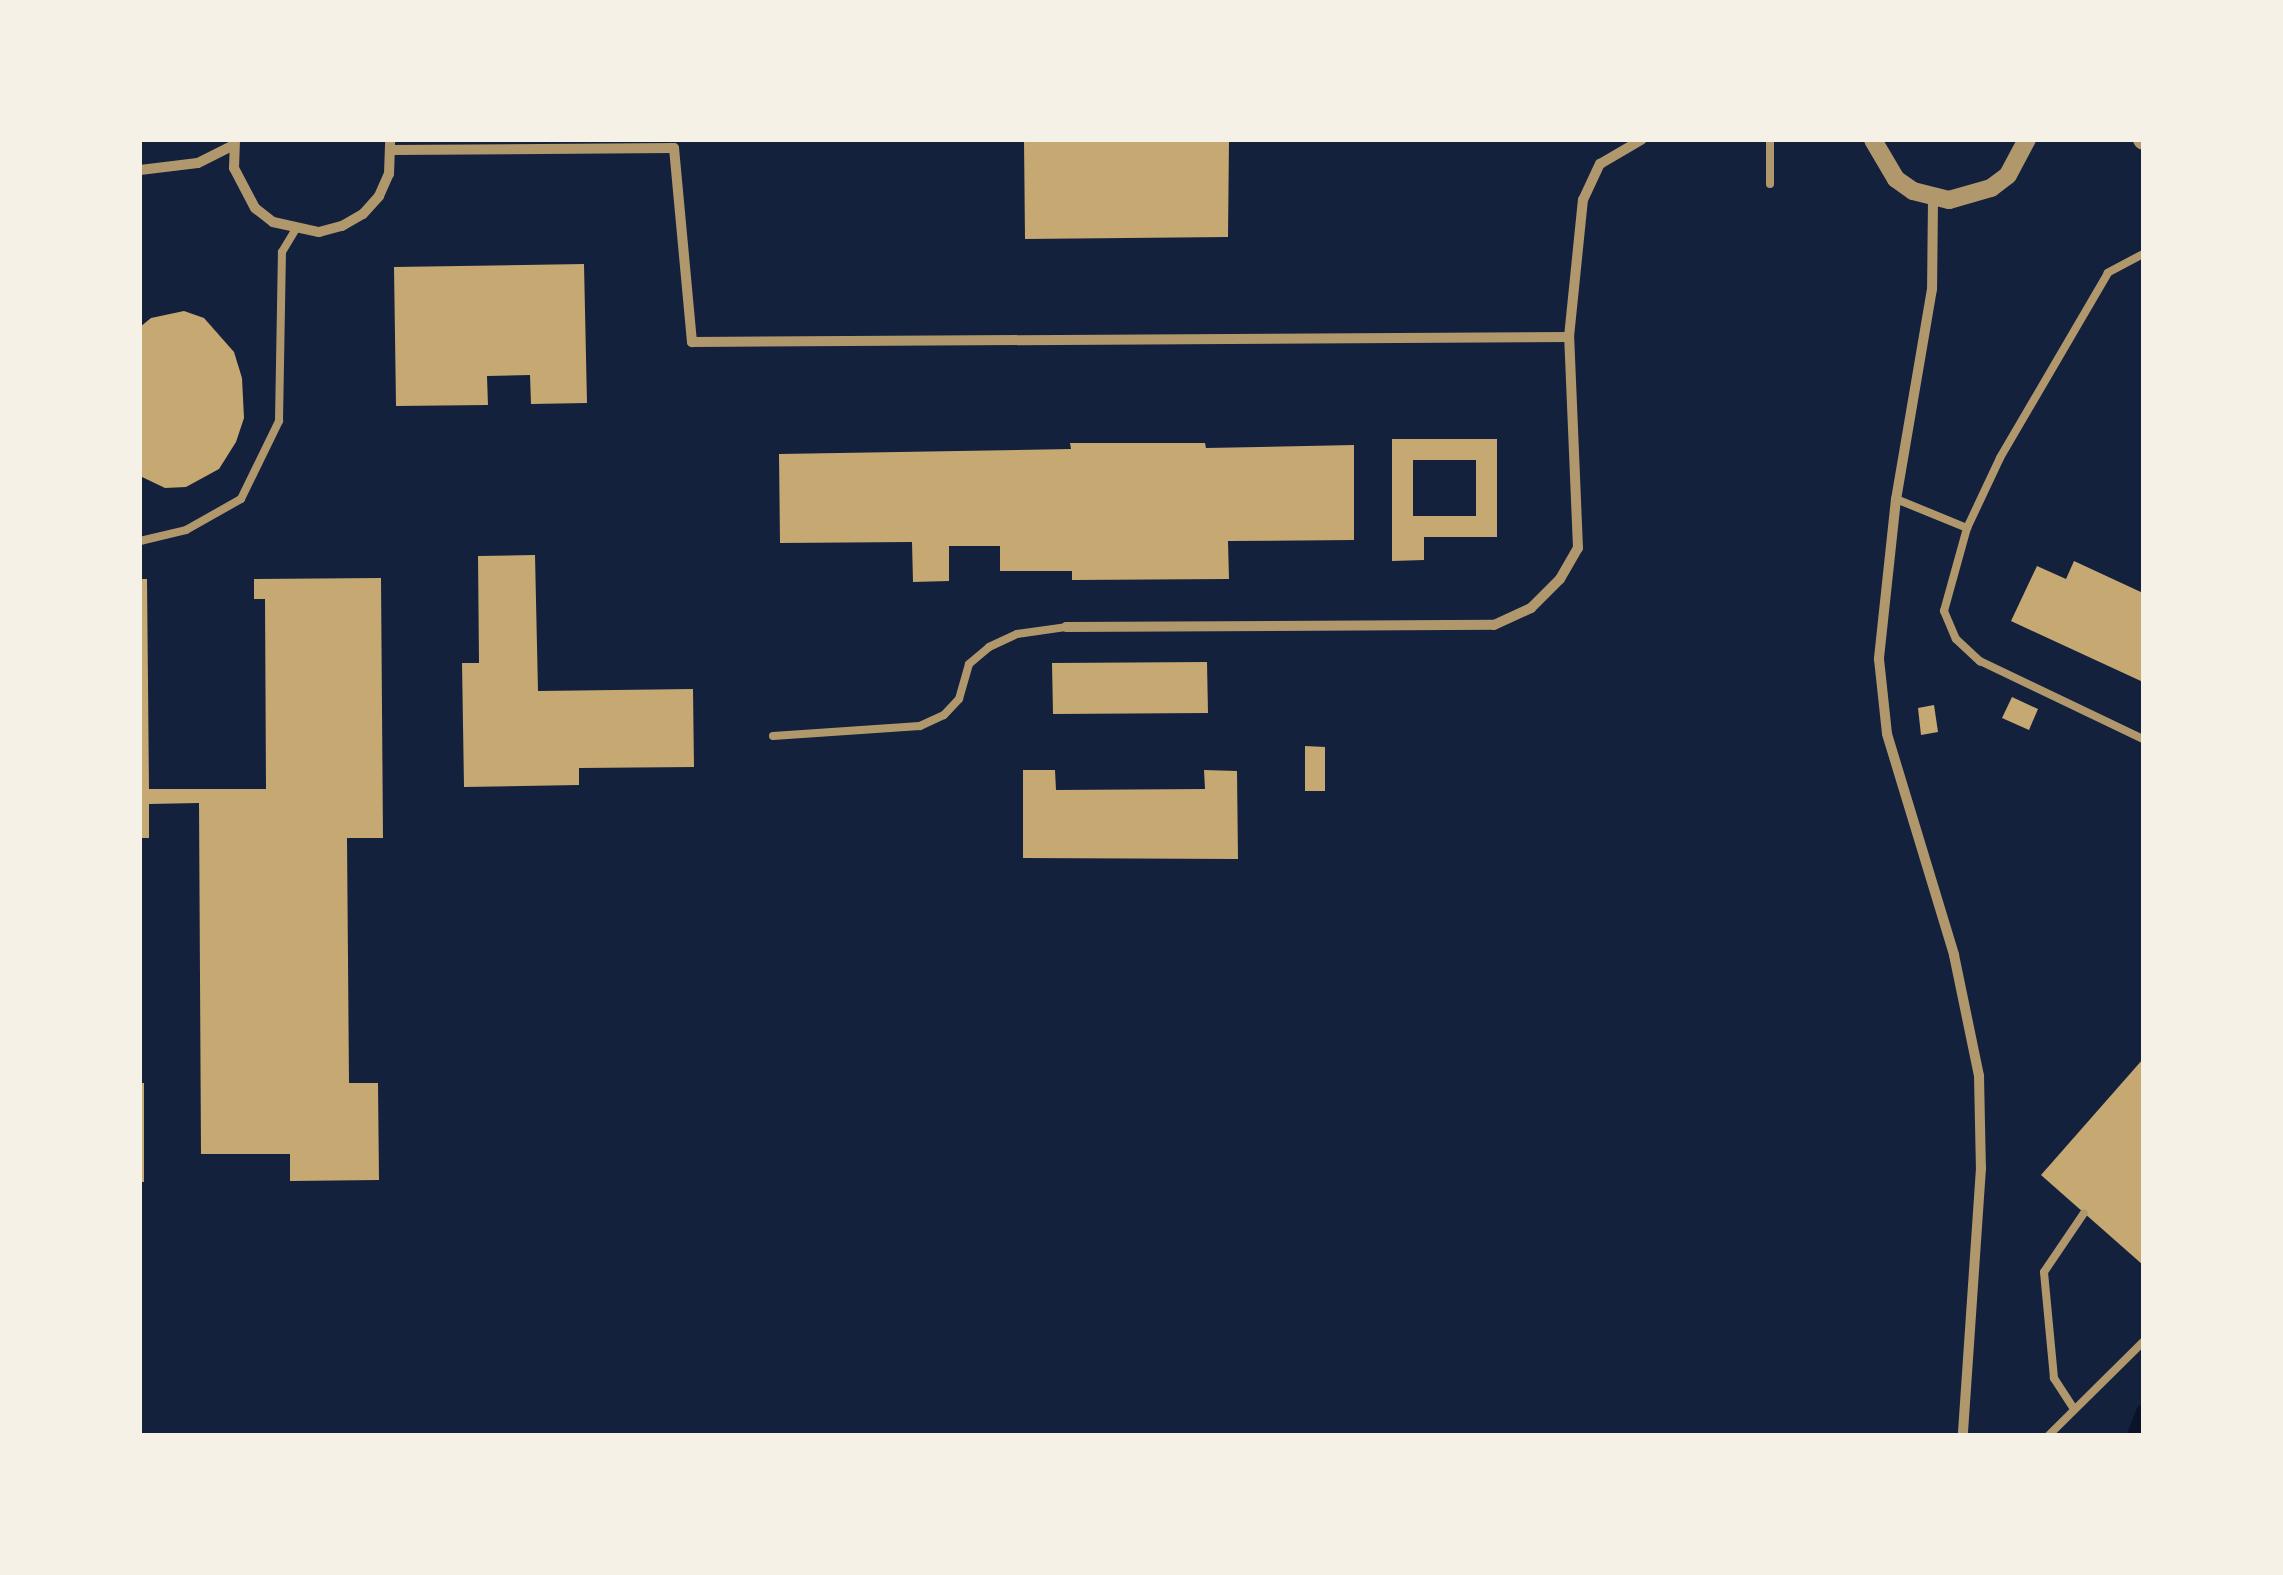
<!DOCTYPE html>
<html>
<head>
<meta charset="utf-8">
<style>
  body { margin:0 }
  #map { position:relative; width:2283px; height:1575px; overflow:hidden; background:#14213d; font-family:"Nunito Sans",sans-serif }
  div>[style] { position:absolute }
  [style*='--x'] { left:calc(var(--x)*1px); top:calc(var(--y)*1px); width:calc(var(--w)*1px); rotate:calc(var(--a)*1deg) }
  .stream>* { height:14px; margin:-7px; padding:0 7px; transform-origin:7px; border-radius:7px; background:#0b132b }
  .building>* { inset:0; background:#c6a872 }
  .service>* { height:8px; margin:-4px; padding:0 4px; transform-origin:4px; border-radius:4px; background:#b1986c }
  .minor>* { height:10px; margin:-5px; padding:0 5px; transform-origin:5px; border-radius:5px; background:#b1986c }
  .tertiary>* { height:18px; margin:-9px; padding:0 9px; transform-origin:9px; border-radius:9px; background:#b1986c }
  span { translate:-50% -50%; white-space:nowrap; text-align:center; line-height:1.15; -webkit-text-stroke:8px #f6f1e7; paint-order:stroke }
  .frame { position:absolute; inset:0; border:142px solid #f6f1e7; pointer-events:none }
</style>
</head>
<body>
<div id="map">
  <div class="stream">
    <div style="--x:2134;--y:1435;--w:25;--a:-69"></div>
  </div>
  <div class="building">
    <div style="clip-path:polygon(1024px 140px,1229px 140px,1228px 237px,1025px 239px)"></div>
    <div style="clip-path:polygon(584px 264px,587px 403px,531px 404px,530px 375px,487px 376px,488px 405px,396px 406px,394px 267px)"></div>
    <div style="clip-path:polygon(184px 311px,204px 318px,234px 352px,242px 378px,244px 418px,236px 442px,219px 469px,186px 487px,165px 488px,140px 476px,140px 327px,151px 318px)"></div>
    <div style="clip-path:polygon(evenodd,1392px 439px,1497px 439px,1497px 537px,1424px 537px,1424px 560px,1392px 561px,1392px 439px,1413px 460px,1476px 460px,1476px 516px,1413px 516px,1413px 460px)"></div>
    <div style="clip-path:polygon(1070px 443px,1205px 443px,1206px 448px,1354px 445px,1354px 540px,1228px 541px,1229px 579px,1072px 580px,1072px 571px,1000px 571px,1000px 546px,949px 546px,949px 581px,913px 582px,912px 542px,780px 543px,779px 454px,1071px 449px)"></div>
    <div style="clip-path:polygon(535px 555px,538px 691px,693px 689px,694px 767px,579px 768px,579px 785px,464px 787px,462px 663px,479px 663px,478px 556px)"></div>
    <div style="clip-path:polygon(2074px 561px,2143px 593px,2143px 682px,2011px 621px,2037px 566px,2066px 579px)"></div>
    <div style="clip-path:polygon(381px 578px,383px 838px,347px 838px,349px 1083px,378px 1083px,379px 1180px,290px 1181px,290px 1154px,201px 1154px,199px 803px,149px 804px,149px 838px,140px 838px,140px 579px,147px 579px,149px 789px,266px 789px,265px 599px,254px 599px,254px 579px)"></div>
    <div style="clip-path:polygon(1207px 662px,1208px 713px,1053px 714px,1052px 663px)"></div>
    <div style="clip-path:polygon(2012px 697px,2038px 709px,2029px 730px,2002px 718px)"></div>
    <div style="clip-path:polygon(1934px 705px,1938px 732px,1921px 735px,1918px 708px)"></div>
    <div style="clip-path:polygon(1305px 746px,1325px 747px,1325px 791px,1305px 791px)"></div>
    <div style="clip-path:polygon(1023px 770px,1055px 770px,1056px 790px,1205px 789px,1204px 770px,1237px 771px,1238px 859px,1023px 858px)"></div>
    <div style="clip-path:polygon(2143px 1059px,2143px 1265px,2041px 1175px)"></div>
    <div style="clip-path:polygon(140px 1083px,144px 1083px,144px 1182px,140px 1182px)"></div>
  </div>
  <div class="service">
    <div style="--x:1770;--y:140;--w:44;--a:90"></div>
    <div style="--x:2143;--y:254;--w:40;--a:152"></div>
    <div style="--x:2108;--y:273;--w:214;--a:120.3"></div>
    <div style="--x:2000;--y:458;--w:77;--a:115.2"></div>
    <div style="--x:1967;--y:528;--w:86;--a:105.5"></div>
    <div style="--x:1944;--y:611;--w:30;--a:67"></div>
    <div style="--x:1956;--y:639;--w:33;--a:43"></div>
    <div style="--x:1980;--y:661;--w:181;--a:25.6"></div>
    <div style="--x:1896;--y:499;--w:77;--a:22.2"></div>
    <div style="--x:140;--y:541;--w:47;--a:-13.4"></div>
    <div style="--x:186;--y:530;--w:63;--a:-29.4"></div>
    <div style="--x:241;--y:499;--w:87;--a:-64"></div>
    <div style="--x:279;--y:421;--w:169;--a:-89"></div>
    <div style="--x:282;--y:252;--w:26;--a:-59"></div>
    <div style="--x:773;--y:736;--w:147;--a:-3.9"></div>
    <div style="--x:920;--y:726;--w:26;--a:-25"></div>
    <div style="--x:944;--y:715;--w:22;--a:-47"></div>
    <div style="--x:959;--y:699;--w:36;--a:-74"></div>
    <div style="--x:969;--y:664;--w:26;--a:-40"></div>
    <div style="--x:989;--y:647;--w:31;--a:-25"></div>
    <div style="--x:1017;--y:634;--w:49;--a:-8.1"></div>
    <div style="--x:2074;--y:1409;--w:37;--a:-123"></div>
    <div style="--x:2054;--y:1378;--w:106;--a:-95.4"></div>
    <div style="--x:2044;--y:1272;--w:71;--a:-55.9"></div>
    <div style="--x:2049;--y:1435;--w:132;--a:-44.7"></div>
  </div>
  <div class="minor">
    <div style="--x:235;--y:140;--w:28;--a:92"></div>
    <div style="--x:234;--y:168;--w:45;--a:62.3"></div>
    <div style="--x:255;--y:208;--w:23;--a:38"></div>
    <div style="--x:273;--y:222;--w:47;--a:12.3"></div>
    <div style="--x:319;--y:232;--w:24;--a:-15"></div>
    <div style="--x:342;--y:226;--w:24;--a:-30"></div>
    <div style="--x:363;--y:214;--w:24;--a:-48"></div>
    <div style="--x:379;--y:196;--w:24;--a:-66"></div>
    <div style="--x:389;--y:174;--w:34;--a:-88"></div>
    <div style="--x:392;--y:150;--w:282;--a:-0.4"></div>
    <div style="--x:674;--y:148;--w:195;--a:84.7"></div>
    <div style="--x:692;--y:342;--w:877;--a:-0.33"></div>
    <div style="--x:140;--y:170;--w:58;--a:-6.9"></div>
    <div style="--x:198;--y:163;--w:40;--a:-26.6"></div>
    <div style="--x:1933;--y:199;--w:90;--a:90.6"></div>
    <div style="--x:1932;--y:289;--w:213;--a:99.7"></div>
    <div style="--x:1896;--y:499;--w:161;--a:96.1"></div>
    <div style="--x:1879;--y:659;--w:75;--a:83.9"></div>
    <div style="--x:1887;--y:734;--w:231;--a:73.1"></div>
    <div style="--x:1954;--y:955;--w:124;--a:78.3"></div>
    <div style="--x:1979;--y:1076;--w:92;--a:88.8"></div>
    <div style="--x:1981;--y:1168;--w:268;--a:93.9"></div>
    <div style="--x:1066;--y:627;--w:428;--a:-0.3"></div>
    <div style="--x:1494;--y:625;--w:41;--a:-24.7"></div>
    <div style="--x:1531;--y:608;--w:41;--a:-45"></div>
    <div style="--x:1560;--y:579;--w:36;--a:-60"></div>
    <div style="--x:1578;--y:548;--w:211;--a:-92.4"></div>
    <div style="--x:1569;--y:337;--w:138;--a:-84.2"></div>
    <div style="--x:1583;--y:200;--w:40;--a:-65"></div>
    <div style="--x:1600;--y:164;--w:48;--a:-30.3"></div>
  </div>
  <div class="tertiary">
    <div style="--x:1873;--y:140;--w:45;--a:59.5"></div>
    <div style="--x:1896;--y:179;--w:21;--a:35"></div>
    <div style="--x:1913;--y:191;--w:37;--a:14"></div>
    <div style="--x:1949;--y:200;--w:44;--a:-15.9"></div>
    <div style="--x:1991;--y:188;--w:21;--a:-37"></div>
    <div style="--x:2008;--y:175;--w:40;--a:-62"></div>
    <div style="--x:2142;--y:140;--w:1;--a:45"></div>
  </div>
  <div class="frame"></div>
</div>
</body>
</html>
